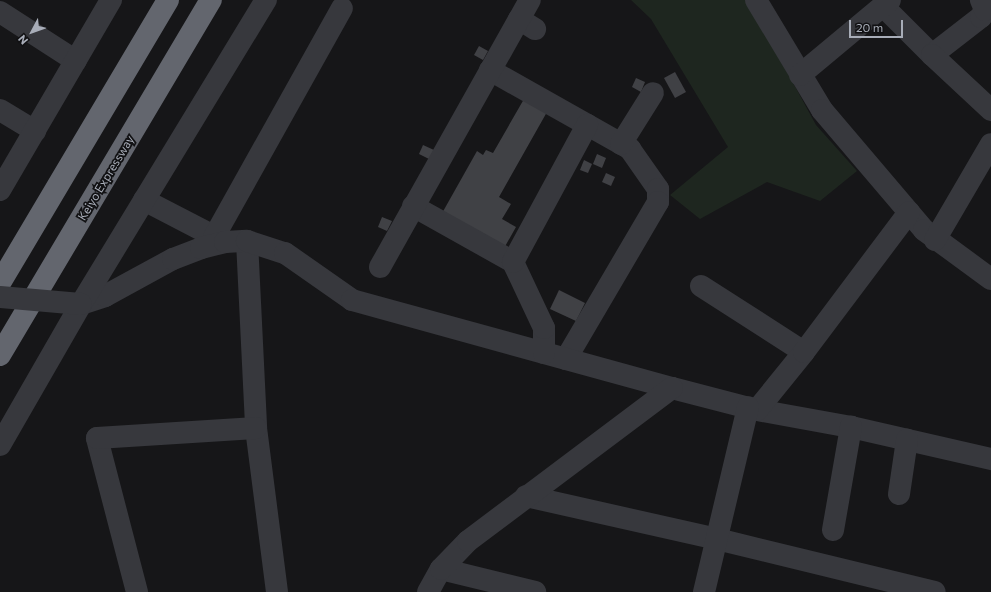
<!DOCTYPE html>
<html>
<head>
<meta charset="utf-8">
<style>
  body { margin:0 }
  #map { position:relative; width:991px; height:592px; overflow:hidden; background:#161618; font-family:Commissioner,sans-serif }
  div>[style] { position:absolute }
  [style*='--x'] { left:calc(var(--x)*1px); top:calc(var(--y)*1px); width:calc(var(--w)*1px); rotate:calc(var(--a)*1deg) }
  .green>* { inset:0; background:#1e261f }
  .building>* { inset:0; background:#404145 }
  .minor>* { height:22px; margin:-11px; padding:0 11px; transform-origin:11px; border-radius:11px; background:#37383d }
  .highway>* { height:22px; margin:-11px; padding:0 11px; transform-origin:11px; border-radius:11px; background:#63666e }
  .minor-bridge>* { height:22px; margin:-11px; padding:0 11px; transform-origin:11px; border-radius:11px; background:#37383d }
  span { translate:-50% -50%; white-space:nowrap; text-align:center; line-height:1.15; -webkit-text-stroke:3.5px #111113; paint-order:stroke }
  .street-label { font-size:12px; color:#a8adb8 }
  .north { position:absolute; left:12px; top:12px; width:40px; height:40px; -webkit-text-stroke:3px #111113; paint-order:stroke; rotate:229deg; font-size:11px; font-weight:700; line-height:16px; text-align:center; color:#a8adb8 }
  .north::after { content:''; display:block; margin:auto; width:14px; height:18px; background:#a8adb8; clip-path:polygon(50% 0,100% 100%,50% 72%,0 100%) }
  .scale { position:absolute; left:849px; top:20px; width:54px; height:18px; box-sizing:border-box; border:2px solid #a8adb8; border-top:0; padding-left:5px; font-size:12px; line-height:14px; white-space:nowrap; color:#a8adb8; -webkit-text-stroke:3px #111113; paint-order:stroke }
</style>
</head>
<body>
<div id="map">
  <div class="green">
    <div style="clip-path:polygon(631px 0,748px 0,816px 125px,857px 171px,820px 201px,767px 182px,700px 219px,670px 195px,728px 147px,651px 19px)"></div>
  </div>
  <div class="building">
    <div style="clip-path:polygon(479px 46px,488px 51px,483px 60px,474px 55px)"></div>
    <div style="clip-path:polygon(675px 72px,686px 92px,675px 98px,664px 78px)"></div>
    <div style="clip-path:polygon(636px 78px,645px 82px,641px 92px,632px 87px)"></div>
    <div style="clip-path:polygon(524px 99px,547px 112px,499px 197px,511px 204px,502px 219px,516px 227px,503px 250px,441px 215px,477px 151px,483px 155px,486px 150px,493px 153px)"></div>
    <div style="clip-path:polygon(423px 145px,434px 150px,429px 159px,419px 154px)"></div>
    <div style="clip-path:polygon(597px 154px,606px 158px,602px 168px,593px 164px)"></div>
    <div style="clip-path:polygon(584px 160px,592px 164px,588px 173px,580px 170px)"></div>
    <div style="clip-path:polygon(606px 173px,615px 177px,611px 186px,602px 182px)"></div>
    <div style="clip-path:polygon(382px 217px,392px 221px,387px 231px,378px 227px)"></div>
    <div style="clip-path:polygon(559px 290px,585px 303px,576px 321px,550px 309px)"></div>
  </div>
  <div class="minor">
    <div style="--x:756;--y:0;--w:128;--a:59"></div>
    <div style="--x:822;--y:110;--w:157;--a:49.6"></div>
    <div style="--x:924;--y:230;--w:83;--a:36.2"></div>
    <div style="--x:883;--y:6;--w:69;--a:45"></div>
    <div style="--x:932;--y:55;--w:62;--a:-37.8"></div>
    <div style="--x:981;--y:17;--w:8;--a:-60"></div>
    <div style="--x:985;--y:10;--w:11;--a:-112"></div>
    <div style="--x:0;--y:12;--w:90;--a:32.8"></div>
    <div style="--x:519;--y:19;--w:19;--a:32"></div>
    <div style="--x:932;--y:55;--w:81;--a:43"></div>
    <div style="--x:490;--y:70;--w:161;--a:29.4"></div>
    <div style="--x:630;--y:149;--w:49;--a:55"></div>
    <div style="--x:658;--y:189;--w:13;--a:90"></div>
    <div style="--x:658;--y:202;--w:182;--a:120.4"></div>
    <div style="--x:800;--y:75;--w:117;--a:-39.8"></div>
    <div style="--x:0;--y:110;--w:41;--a:31"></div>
    <div style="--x:621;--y:144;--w:60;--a:-57.9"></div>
    <div style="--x:0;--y:190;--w:220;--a:-59.7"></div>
    <div style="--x:144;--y:200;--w:91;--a:27.4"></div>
    <div style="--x:413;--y:206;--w:115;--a:29.2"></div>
    <div style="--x:214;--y:237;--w:262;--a:-60.8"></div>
    <div style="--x:935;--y:240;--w:111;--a:-59.7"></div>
    <div style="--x:247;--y:241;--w:187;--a:87.2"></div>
    <div style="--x:256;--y:428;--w:165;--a:82.7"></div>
    <div style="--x:380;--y:267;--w:306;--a:-60.7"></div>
    <div style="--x:701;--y:286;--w:122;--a:32.7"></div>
    <div style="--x:81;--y:304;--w:25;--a:-18"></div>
    <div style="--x:105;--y:296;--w:77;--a:-28.6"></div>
    <div style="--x:173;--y:259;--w:30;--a:-21"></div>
    <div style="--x:201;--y:248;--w:25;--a:-14"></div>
    <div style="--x:225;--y:242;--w:22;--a:-3"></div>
    <div style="--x:247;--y:241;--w:40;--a:18"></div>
    <div style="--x:285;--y:253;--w:82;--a:35"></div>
    <div style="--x:352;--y:300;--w:332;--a:15.4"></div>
    <div style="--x:672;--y:388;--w:88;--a:14.5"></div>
    <div style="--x:757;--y:410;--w:96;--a:10.3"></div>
    <div style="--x:851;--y:427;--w:144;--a:12.9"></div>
    <div style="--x:544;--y:353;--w:25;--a:-90"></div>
    <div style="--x:544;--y:328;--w:73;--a:-115.2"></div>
    <div style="--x:513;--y:262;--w:156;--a:-61.6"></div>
    <div style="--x:757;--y:410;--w:75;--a:-51"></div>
    <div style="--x:804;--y:352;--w:175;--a:-53.1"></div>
    <div style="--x:0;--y:445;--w:163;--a:-60.1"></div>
    <div style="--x:81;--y:304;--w:356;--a:-58.7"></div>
    <div style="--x:899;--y:494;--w:55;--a:-81.6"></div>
    <div style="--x:526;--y:496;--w:196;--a:12.7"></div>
    <div style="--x:717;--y:539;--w:224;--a:13.7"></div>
    <div style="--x:833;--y:530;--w:105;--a:-80.1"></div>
    <div style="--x:441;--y:569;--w:97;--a:13.7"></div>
    <div style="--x:137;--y:592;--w:159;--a:-104.6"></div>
    <div style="--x:97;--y:438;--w:159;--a:-3.6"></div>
    <div style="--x:428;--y:592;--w:26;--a:-61"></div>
    <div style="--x:441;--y:569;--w:39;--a:-46"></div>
    <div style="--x:468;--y:541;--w:255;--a:-36.9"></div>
    <div style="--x:704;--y:592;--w:190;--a:-76.6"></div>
  </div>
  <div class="highway">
    <div style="--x:0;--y:283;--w:329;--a:-59.3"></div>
    <div style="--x:0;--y:355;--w:413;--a:-59.3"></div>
  </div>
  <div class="minor-bridge">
    <div style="--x:0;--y:297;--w:81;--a:4.9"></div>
  </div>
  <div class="street-label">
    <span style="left:106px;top:178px;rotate:-59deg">Keiyo Expressway</span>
  </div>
  <div class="north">N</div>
  <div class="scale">20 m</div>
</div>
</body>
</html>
